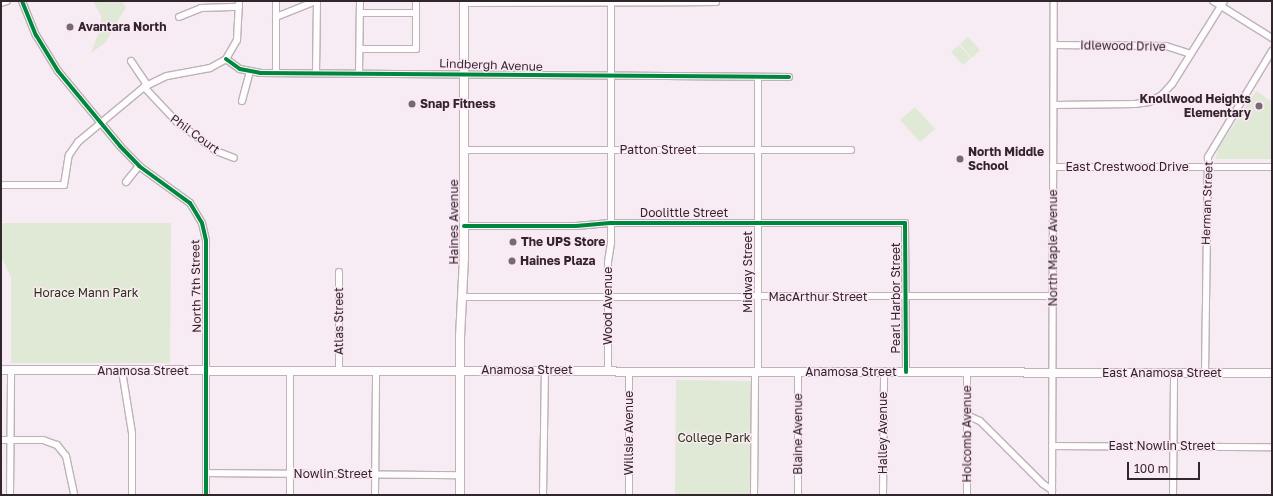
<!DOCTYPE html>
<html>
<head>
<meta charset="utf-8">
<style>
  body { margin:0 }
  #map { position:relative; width:1273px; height:496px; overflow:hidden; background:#f7ecf3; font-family:"Golos Text",sans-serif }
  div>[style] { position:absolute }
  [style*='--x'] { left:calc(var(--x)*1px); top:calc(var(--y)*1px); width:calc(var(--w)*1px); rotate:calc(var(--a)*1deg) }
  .green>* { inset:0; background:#dfe9d5 }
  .roads { filter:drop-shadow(1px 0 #bcb2b8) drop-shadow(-1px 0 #bcb2b8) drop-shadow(0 1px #bcb2b8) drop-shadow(0 -1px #bcb2b8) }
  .minor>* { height:6px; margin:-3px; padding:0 3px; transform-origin:3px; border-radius:3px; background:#fefcfd }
  .major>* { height:8px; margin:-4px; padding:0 4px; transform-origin:4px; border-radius:4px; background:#fefcfd }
  .cycleway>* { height:4px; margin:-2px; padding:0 2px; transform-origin:2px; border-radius:2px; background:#00873e }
  .dots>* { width:11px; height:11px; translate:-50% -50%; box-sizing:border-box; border:2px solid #fce7f4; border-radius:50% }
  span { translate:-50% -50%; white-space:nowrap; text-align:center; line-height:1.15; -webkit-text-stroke:3px #fce7f4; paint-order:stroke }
  .poi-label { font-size:12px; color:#30262c; font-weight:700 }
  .left { translate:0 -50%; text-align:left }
  .right { translate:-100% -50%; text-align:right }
  .street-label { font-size:12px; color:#30262c }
  .park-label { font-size:12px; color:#20390e }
  .frame { position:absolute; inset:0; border:2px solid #30262c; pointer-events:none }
  .scale { position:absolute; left:1127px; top:462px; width:73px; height:18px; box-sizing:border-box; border:2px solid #30262c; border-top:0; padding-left:5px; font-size:12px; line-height:14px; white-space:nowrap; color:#30262c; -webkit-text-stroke:3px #fce7f4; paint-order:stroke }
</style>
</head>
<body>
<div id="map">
  <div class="green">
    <div style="clip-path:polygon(93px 1px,122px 1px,126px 7px,105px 43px,91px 53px,101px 26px,101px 16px)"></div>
    <div style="clip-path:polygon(968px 37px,980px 50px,972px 58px,960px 44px)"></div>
    <div style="clip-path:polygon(959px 45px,971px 58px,963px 65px,951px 52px)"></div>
    <div style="clip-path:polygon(1256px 91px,1272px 102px,1272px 159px,1215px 159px,1219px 147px)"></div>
    <div style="clip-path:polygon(915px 107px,935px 129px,920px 142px,900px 120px)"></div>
    <div style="clip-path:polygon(1px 223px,171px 223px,170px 363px,11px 363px,11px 277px,1px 256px)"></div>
    <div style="clip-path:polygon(676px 380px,752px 381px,752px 495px,675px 495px)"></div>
  </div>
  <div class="roads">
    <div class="minor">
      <div style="--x:22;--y:1;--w:37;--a:68"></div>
      <div style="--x:36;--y:35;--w:42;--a:58.6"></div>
      <div style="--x:58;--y:71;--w:97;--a:50.4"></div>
      <div style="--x:120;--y:146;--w:28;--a:46"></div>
      <div style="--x:139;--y:166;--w:63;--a:36"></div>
      <div style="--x:190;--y:203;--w:23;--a:59"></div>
      <div style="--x:202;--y:223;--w:18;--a:77"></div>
      <div style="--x:206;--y:241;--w:254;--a:90"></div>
      <div style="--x:1213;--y:1;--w:70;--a:32.1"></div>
      <div style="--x:1;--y:3;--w:6;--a:-18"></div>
      <div style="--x:464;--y:3;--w:252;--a:-0.2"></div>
      <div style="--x:360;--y:13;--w:56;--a:0"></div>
      <div style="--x:179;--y:17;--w:24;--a:-22"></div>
      <div style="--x:201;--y:8;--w:38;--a:-2"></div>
      <div style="--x:276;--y:17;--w:43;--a:-21.8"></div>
      <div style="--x:1054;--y:45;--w:112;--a:0.5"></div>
      <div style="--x:1166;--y:46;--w:25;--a:18"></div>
      <div style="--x:360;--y:49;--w:56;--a:0"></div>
      <div style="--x:416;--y:49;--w:48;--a:-90"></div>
      <div style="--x:226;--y:59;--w:17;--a:36"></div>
      <div style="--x:240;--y:69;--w:20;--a:11"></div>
      <div style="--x:260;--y:73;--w:529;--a:0.43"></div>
      <div style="--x:131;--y:61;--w:29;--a:56"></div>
      <div style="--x:276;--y:73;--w:72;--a:-90"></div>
      <div style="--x:316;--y:73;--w:72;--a:-89.2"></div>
      <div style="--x:359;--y:73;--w:72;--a:-89.2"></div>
      <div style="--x:144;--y:87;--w:48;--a:46.7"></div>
      <div style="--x:177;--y:122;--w:49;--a:36.6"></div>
      <div style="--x:216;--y:151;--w:19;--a:21"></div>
      <div style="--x:242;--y:101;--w:30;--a:-75"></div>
      <div style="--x:1054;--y:105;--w:81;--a:-0.7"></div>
      <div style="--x:1135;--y:104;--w:14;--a:-8"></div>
      <div style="--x:1149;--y:102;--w:15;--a:-28"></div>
      <div style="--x:1162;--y:95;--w:15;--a:-48"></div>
      <div style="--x:1172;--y:84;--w:98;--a:-57.9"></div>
      <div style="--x:464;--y:150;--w:387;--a:0"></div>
      <div style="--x:1053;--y:167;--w:219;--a:0"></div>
      <div style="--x:126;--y:182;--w:21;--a:-51"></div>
      <div style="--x:1;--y:185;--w:63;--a:0"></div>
      <div style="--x:64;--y:185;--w:30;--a:-81"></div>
      <div style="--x:69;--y:155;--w:16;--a:-55"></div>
      <div style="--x:78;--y:142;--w:86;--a:-39.8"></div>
      <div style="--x:144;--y:87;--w:25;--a:-26"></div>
      <div style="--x:167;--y:76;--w:44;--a:-10.5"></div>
      <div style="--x:210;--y:68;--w:18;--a:-29"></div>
      <div style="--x:226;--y:59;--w:22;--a:-60"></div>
      <div style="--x:237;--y:40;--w:39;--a:-87"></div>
      <div style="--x:464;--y:226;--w:112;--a:0"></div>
      <div style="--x:576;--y:226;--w:34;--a:-5"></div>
      <div style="--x:610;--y:223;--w:295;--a:0"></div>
      <div style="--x:905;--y:223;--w:149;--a:89.6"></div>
      <div style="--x:339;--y:272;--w:99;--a:90"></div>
      <div style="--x:463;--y:297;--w:590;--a:-0.1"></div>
      <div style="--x:122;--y:371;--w:63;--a:80.8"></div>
      <div style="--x:132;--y:433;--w:62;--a:90"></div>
      <div style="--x:608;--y:371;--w:109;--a:-90"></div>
      <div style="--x:608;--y:262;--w:20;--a:-81"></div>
      <div style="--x:611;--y:242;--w:241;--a:-90"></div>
      <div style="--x:758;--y:372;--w:295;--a:-90"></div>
      <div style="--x:1205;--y:373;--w:216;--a:-89.2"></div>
      <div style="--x:1208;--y:157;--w:124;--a:-58.9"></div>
      <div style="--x:967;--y:415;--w:14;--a:25"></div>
      <div style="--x:980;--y:421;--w:89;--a:45"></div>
      <div style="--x:1043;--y:484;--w:11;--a:34"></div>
      <div style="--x:1;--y:440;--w:42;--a:0"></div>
      <div style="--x:43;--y:440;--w:15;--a:20"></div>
      <div style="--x:57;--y:445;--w:14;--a:51"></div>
      <div style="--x:66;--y:456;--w:40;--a:78"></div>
      <div style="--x:1052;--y:446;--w:220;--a:0.3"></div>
      <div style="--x:206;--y:473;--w:254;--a:0.5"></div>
      <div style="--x:10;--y:495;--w:124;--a:-89.5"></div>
      <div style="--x:290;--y:495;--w:124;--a:-90"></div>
      <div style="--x:375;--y:495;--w:124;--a:-89.5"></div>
      <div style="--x:543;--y:495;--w:125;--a:-89.1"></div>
      <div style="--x:629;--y:495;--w:124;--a:-90"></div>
      <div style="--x:754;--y:495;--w:123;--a:-89.5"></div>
      <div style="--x:798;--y:495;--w:123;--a:-90"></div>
      <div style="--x:883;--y:495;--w:123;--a:-89.5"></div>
      <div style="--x:967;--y:495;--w:123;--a:-90"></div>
      <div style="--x:1052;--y:495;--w:494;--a:-89.8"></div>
      <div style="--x:1173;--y:495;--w:122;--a:-89.5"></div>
    </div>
    <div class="major">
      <div style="--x:1;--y:370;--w:1271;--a:0.14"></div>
      <div style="--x:460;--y:495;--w:158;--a:-90"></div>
      <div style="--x:460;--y:337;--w:78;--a:-87.1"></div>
      <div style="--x:464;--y:259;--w:258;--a:-90"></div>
    </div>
  </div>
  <div class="cycleway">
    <div style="--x:22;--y:1;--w:37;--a:68"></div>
    <div style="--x:36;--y:35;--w:42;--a:58.6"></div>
    <div style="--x:58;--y:71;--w:97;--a:50.4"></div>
    <div style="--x:120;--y:146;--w:28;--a:46"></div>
    <div style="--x:139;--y:166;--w:63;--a:36"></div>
    <div style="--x:190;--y:203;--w:23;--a:59"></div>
    <div style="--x:202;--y:223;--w:18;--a:77"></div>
    <div style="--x:206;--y:241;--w:254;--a:90"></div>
    <div style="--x:226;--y:59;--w:17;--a:36"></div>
    <div style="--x:240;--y:69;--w:20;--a:11"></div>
    <div style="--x:260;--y:73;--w:529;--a:0.43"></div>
    <div style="--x:464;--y:226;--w:112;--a:0"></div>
    <div style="--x:576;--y:226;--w:34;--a:-5"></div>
    <div style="--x:610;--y:223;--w:295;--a:0"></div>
    <div style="--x:905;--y:223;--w:149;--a:89.6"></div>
  </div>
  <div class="dots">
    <div style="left:70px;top:27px;background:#766b72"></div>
    <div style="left:412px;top:104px;background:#766b72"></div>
    <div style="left:1259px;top:106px;background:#766b72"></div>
    <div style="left:960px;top:159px;background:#766b72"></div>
    <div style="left:513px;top:242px;background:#766b72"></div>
    <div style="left:512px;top:261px;background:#766b72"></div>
  </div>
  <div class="poi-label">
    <span class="left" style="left:78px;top:27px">Avantara North</span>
    <span class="right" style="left:1251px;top:106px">Knollwood Heights<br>Elementary</span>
    <span class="left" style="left:420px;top:104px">Snap Fitness</span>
    <span class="left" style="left:968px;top:159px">North Middle<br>School</span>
    <span class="left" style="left:521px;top:242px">The UPS Store</span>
    <span class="left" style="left:520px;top:261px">Haines Plaza</span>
  </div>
  <div class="street-label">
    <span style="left:1123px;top:46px;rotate:1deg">Idlewood Drive</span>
    <span style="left:491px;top:65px;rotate:2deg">Lindbergh Avenue</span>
    <span style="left:195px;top:134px;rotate:36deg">Phil Court</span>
    <span style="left:658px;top:150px">Patton Street</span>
    <span style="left:1127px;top:167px">East Crestwood Drive</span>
    <span style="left:1207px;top:203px;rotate:-88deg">Herman Street</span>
    <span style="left:684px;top:213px">Doolittle Street</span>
    <span style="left:454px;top:222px;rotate:-90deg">Haines Avenue</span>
    <span style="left:1053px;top:248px;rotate:-90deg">North Maple Avenue</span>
    <span style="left:748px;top:272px;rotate:-90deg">Midway Street</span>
    <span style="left:196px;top:286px;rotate:-91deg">North 7th Street</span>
    <span style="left:818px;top:297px">MacArthur Street</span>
    <span style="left:896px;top:298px;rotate:-90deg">Pearl Harbor Street</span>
    <span style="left:608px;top:306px;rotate:-90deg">Wood Avenue</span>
    <span style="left:339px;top:321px;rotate:-90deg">Atlas Street</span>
    <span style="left:527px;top:370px">Anamosa Street</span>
    <span style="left:143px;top:371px">Anamosa Street</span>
    <span style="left:851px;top:372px">Anamosa Street</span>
    <span style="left:1162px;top:373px">East Anamosa Street</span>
    <span style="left:629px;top:433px;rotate:-90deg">Willsie Avenue</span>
    <span style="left:883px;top:433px;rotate:-90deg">Halley Avenue</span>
    <span style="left:798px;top:434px;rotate:-90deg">Blaine Avenue</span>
    <span style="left:967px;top:434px;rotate:-90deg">Holcomb Avenue</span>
    <span style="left:1162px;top:446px">East Nowlin Street</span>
    <span style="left:333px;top:474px">Nowlin Street</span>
  </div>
  <div class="park-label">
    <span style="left:86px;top:293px">Horace Mann Park</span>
    <span style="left:714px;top:438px">College Park</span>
  </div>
  <div class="frame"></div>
  <div class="scale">100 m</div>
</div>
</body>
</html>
